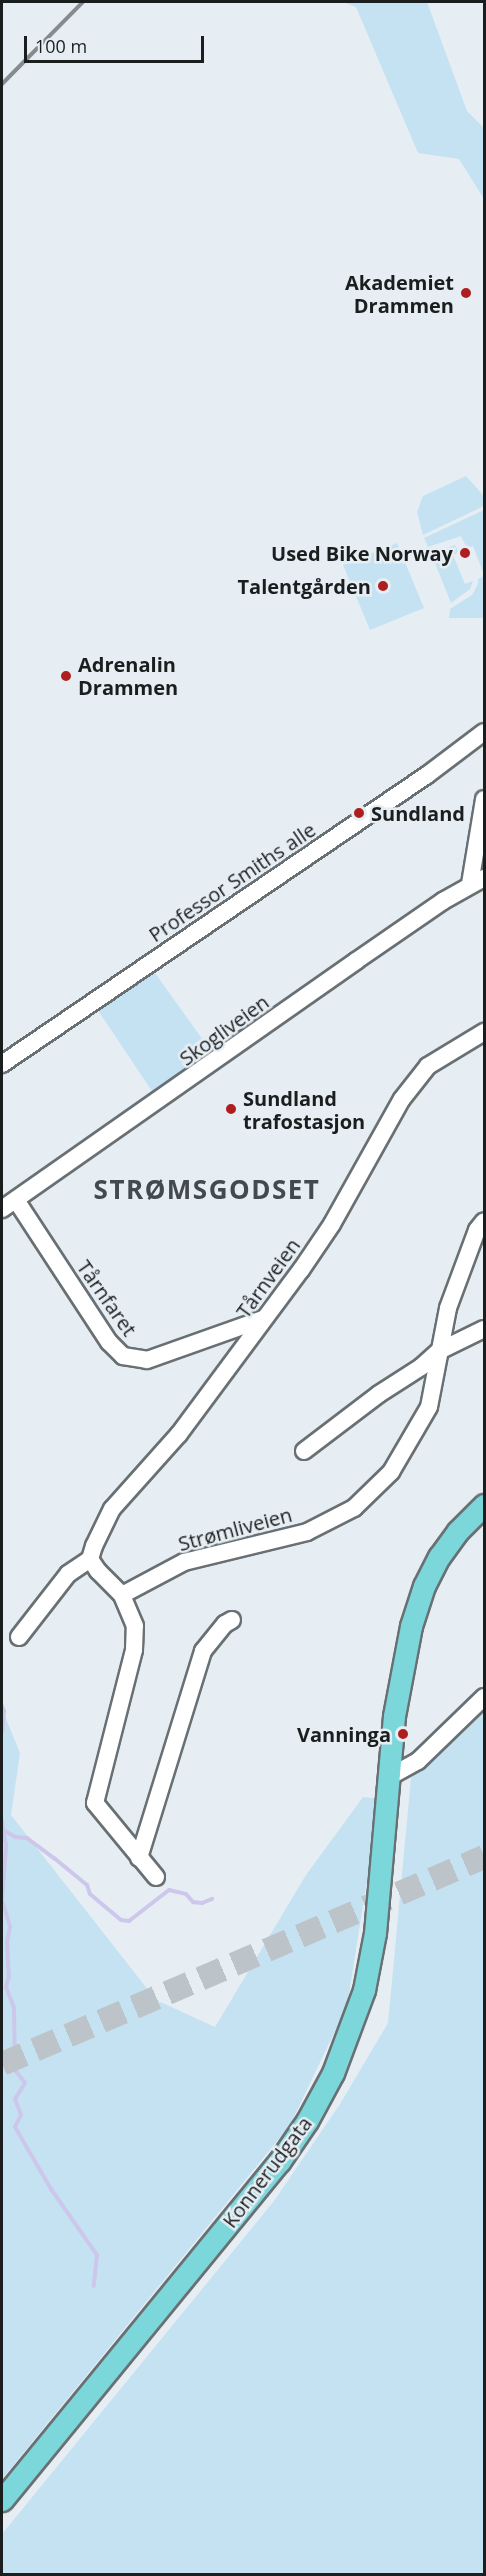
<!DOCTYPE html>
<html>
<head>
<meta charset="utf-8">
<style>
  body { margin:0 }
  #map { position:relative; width:486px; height:2576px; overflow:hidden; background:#e6eef3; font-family:"Open Sans",sans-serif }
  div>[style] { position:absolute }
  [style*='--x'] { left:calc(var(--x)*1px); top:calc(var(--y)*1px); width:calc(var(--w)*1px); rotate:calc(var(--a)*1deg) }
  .green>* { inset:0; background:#c5e2f2 }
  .stream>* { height:4px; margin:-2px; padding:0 2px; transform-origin:2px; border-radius:2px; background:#cdc7eb }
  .highway-tunnel>* { height:24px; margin-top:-12px; transform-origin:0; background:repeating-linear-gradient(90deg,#bdc4c9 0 24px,transparent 0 36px) }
  .roads { filter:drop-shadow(2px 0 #697074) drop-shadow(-2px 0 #697074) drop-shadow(0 2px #697074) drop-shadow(0 -2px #697074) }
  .minor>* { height:16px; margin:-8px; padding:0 8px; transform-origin:8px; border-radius:8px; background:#fff }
  .major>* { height:21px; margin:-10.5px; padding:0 10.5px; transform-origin:10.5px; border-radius:10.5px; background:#7cd7db }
  .rail>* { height:4px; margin:-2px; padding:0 2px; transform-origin:2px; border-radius:2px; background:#858b8e }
  .dots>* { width:16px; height:16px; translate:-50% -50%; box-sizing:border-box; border:3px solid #e6eef3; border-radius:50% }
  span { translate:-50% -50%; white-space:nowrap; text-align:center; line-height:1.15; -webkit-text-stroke:5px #e6eef3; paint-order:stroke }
  .poi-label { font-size:20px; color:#1b1e1f; font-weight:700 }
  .right { translate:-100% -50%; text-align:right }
  .left { translate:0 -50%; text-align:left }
  .street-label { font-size:20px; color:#1b1e1f }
  .district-label { font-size:26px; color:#434a4d; font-weight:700; letter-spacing:1.5px }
  .frame { position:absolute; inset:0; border:3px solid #1b1e1f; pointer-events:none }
  .scale { position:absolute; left:24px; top:36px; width:180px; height:27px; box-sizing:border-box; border:3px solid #1b1e1f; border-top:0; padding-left:8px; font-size:18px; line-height:21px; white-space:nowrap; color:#1b1e1f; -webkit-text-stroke:4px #e6eef3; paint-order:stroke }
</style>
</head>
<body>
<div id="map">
  <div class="green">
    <div style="clip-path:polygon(343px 2px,427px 2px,467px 111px,484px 128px,484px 199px,459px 159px,418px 153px,356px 7px)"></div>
    <div style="clip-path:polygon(466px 476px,483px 495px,484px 506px,423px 535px,417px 512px,423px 496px)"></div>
    <div style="clip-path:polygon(484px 510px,484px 575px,473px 546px,467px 548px,461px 536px,428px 547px,424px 538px)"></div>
    <div style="clip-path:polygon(397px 543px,424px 608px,370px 630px,343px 565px)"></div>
    <div style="clip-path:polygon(455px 545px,459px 552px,453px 555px,465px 584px,473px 581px,470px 589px,451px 603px,431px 553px)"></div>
    <div style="clip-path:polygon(484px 576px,484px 618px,449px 618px,450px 609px,472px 595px,478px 584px,478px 579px)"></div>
    <div style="clip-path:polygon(155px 973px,213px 1054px,154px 1094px,97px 1009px)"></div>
    <div style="clip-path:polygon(484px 1700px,484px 2574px,2px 2574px,2px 2534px,274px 2201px,340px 2104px,388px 2023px,411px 1778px,435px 1747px)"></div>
    <div style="clip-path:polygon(2px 1709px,20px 1753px,11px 1815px,156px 2000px,215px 2027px,306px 1875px,363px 1797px,380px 1799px,347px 2006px,290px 2125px,2px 2479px)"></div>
  </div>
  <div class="stream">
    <div style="--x:2;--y:1706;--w:5;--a:68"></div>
    <div style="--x:4;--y:1711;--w:21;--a:95"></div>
    <div style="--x:2;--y:1820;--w:10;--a:84"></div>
    <div style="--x:3;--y:1830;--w:14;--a:30"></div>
    <div style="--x:15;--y:1837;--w:12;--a:5"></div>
    <div style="--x:27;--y:1838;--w:34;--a:37"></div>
    <div style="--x:54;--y:1858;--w:43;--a:39.3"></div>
    <div style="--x:87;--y:1885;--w:9;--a:72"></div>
    <div style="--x:90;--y:1894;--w:40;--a:40"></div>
    <div style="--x:121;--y:1920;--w:8;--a:7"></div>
    <div style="--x:129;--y:1921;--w:51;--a:-37.8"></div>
    <div style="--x:169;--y:1890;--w:17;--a:13"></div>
    <div style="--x:186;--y:1894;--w:11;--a:49"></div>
    <div style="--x:193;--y:1902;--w:9;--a:6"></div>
    <div style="--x:202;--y:1903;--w:11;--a:-22"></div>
    <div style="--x:3;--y:1830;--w:16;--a:79"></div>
    <div style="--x:6;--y:1846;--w:54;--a:94.2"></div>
    <div style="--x:2;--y:1900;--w:28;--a:73"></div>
    <div style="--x:10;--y:1927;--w:16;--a:101"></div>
    <div style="--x:7;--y:1943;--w:33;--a:87"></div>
    <div style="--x:9;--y:1976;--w:11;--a:105"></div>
    <div style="--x:6;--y:1987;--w:22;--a:69"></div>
    <div style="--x:14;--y:2008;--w:62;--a:89.1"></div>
    <div style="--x:15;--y:2070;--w:16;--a:52"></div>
    <div style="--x:25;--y:2083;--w:19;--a:122"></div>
    <div style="--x:15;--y:2099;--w:17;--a:69"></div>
    <div style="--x:21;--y:2115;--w:13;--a:117"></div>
    <div style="--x:15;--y:2127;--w:72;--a:59.9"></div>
    <div style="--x:51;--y:2189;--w:80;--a:55.1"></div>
    <div style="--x:97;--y:2255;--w:31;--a:96"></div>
  </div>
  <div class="highway-tunnel">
    <div style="--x:2;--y:2064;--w:525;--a:-23.24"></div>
  </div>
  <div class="roads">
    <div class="minor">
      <div style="--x:470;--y:884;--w:86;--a:-80.6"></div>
      <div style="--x:2;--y:1064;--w:514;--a:-34.22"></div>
      <div style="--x:427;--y:775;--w:71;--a:-37"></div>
      <div style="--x:16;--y:1200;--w:170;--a:56.8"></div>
      <div style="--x:109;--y:1342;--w:20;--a:45"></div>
      <div style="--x:123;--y:1356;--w:24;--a:9"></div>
      <div style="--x:147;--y:1360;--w:123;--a:-19.5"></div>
      <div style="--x:2;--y:1209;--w:432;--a:-35"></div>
      <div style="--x:356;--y:961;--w:106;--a:-34.6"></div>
      <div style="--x:443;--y:901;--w:47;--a:-29.3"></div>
      <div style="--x:304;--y:1451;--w:94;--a:-37.2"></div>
      <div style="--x:379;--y:1394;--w:50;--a:-32.7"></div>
      <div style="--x:421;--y:1367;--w:24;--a:-42"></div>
      <div style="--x:439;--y:1351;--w:50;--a:-26.1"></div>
      <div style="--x:122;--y:1595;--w:70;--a:-28"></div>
      <div style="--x:184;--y:1562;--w:127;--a:-13.7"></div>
      <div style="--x:307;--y:1532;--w:53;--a:-27.1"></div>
      <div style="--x:354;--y:1508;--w:52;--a:-44.2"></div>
      <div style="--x:391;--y:1472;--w:75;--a:-59.7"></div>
      <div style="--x:429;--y:1407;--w:101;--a:-79.1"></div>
      <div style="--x:448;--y:1308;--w:83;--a:-69.6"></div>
      <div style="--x:477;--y:1230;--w:11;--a:-52"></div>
      <div style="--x:19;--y:1637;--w:80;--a:-52.1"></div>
      <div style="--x:68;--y:1574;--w:27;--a:-34"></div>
      <div style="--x:389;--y:1777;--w:33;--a:-29"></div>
      <div style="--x:418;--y:1761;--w:92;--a:-44.1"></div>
      <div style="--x:139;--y:1858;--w:217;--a:-72.8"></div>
      <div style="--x:203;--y:1651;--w:35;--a:-51"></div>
      <div style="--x:225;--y:1624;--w:8;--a:-30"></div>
      <div style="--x:156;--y:1877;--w:96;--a:-129.5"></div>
      <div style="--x:95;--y:1803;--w:158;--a:-75.7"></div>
      <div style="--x:134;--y:1650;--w:24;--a:-88"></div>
      <div style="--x:135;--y:1626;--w:34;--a:-113"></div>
      <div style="--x:122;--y:1595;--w:34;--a:-135"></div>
      <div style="--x:98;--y:1571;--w:14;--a:-124"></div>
      <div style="--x:90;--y:1559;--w:14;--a:-73"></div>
      <div style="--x:94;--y:1546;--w:41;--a:-64.1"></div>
      <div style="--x:112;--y:1509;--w:101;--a:-48.2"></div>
      <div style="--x:179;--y:1434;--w:204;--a:-53.4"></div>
      <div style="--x:301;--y:1270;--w:55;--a:-56"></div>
      <div style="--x:332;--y:1224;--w:143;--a:-60.8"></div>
      <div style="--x:402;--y:1099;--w:42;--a:-51.8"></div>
      <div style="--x:428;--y:1066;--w:66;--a:-31.3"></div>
    </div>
    <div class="major">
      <div style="--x:2;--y:2500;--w:437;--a:-50.7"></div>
      <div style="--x:279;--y:2162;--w:50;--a:-55.7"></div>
      <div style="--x:307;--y:2121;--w:55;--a:-61.6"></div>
      <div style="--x:333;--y:2073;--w:89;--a:-69.5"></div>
      <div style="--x:364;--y:1990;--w:58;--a:-79.1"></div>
      <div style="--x:375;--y:1933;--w:218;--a:-85"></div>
      <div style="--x:394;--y:1716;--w:92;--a:-79.3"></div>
      <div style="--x:411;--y:1626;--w:42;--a:-72"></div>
      <div style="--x:424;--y:1586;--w:33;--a:-63"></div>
      <div style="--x:439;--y:1557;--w:32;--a:-54"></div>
      <div style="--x:458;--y:1531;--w:37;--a:-45"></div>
    </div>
  </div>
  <div class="rail">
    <div style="--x:2;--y:84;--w:115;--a:-45.4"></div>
  </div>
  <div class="dots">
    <div style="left:466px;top:293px;background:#af1e1f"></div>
    <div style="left:465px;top:553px;background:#af1e1f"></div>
    <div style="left:383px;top:586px;background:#af1e1f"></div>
    <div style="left:66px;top:676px;background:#af1e1f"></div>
    <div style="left:359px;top:813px;background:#af1e1f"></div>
    <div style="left:231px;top:1109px;background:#af1e1f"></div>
    <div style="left:403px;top:1734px;background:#af1e1f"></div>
  </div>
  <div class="poi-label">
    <span class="right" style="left:454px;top:294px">Akademiet<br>Drammen</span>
    <span class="right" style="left:453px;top:553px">Used Bike Norway</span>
    <span class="right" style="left:371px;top:586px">Talentgården</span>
    <span class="left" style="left:78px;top:676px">Adrenalin<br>Drammen</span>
    <span class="left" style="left:371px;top:813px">Sundland</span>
    <span class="left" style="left:243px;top:1110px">Sundland<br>trafostasjon</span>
    <span class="right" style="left:391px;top:1734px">Vanninga</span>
  </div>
  <div class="street-label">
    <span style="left:232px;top:882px;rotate:-34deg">Professor Smiths alle</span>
    <span style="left:224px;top:1030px;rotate:-36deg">Skogliveien</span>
    <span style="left:268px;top:1278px;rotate:-54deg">Tårnveien</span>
    <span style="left:107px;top:1298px;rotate:55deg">Tårnfaret</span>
    <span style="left:235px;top:1529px;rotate:-15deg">Strømliveien</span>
    <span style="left:267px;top:2172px;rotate:-53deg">Konnerudgata</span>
  </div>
  <div class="district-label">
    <span style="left:207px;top:1190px">STRØMSGODSET</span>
  </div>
  <div class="frame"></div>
  <div class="scale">100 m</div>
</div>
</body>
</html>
